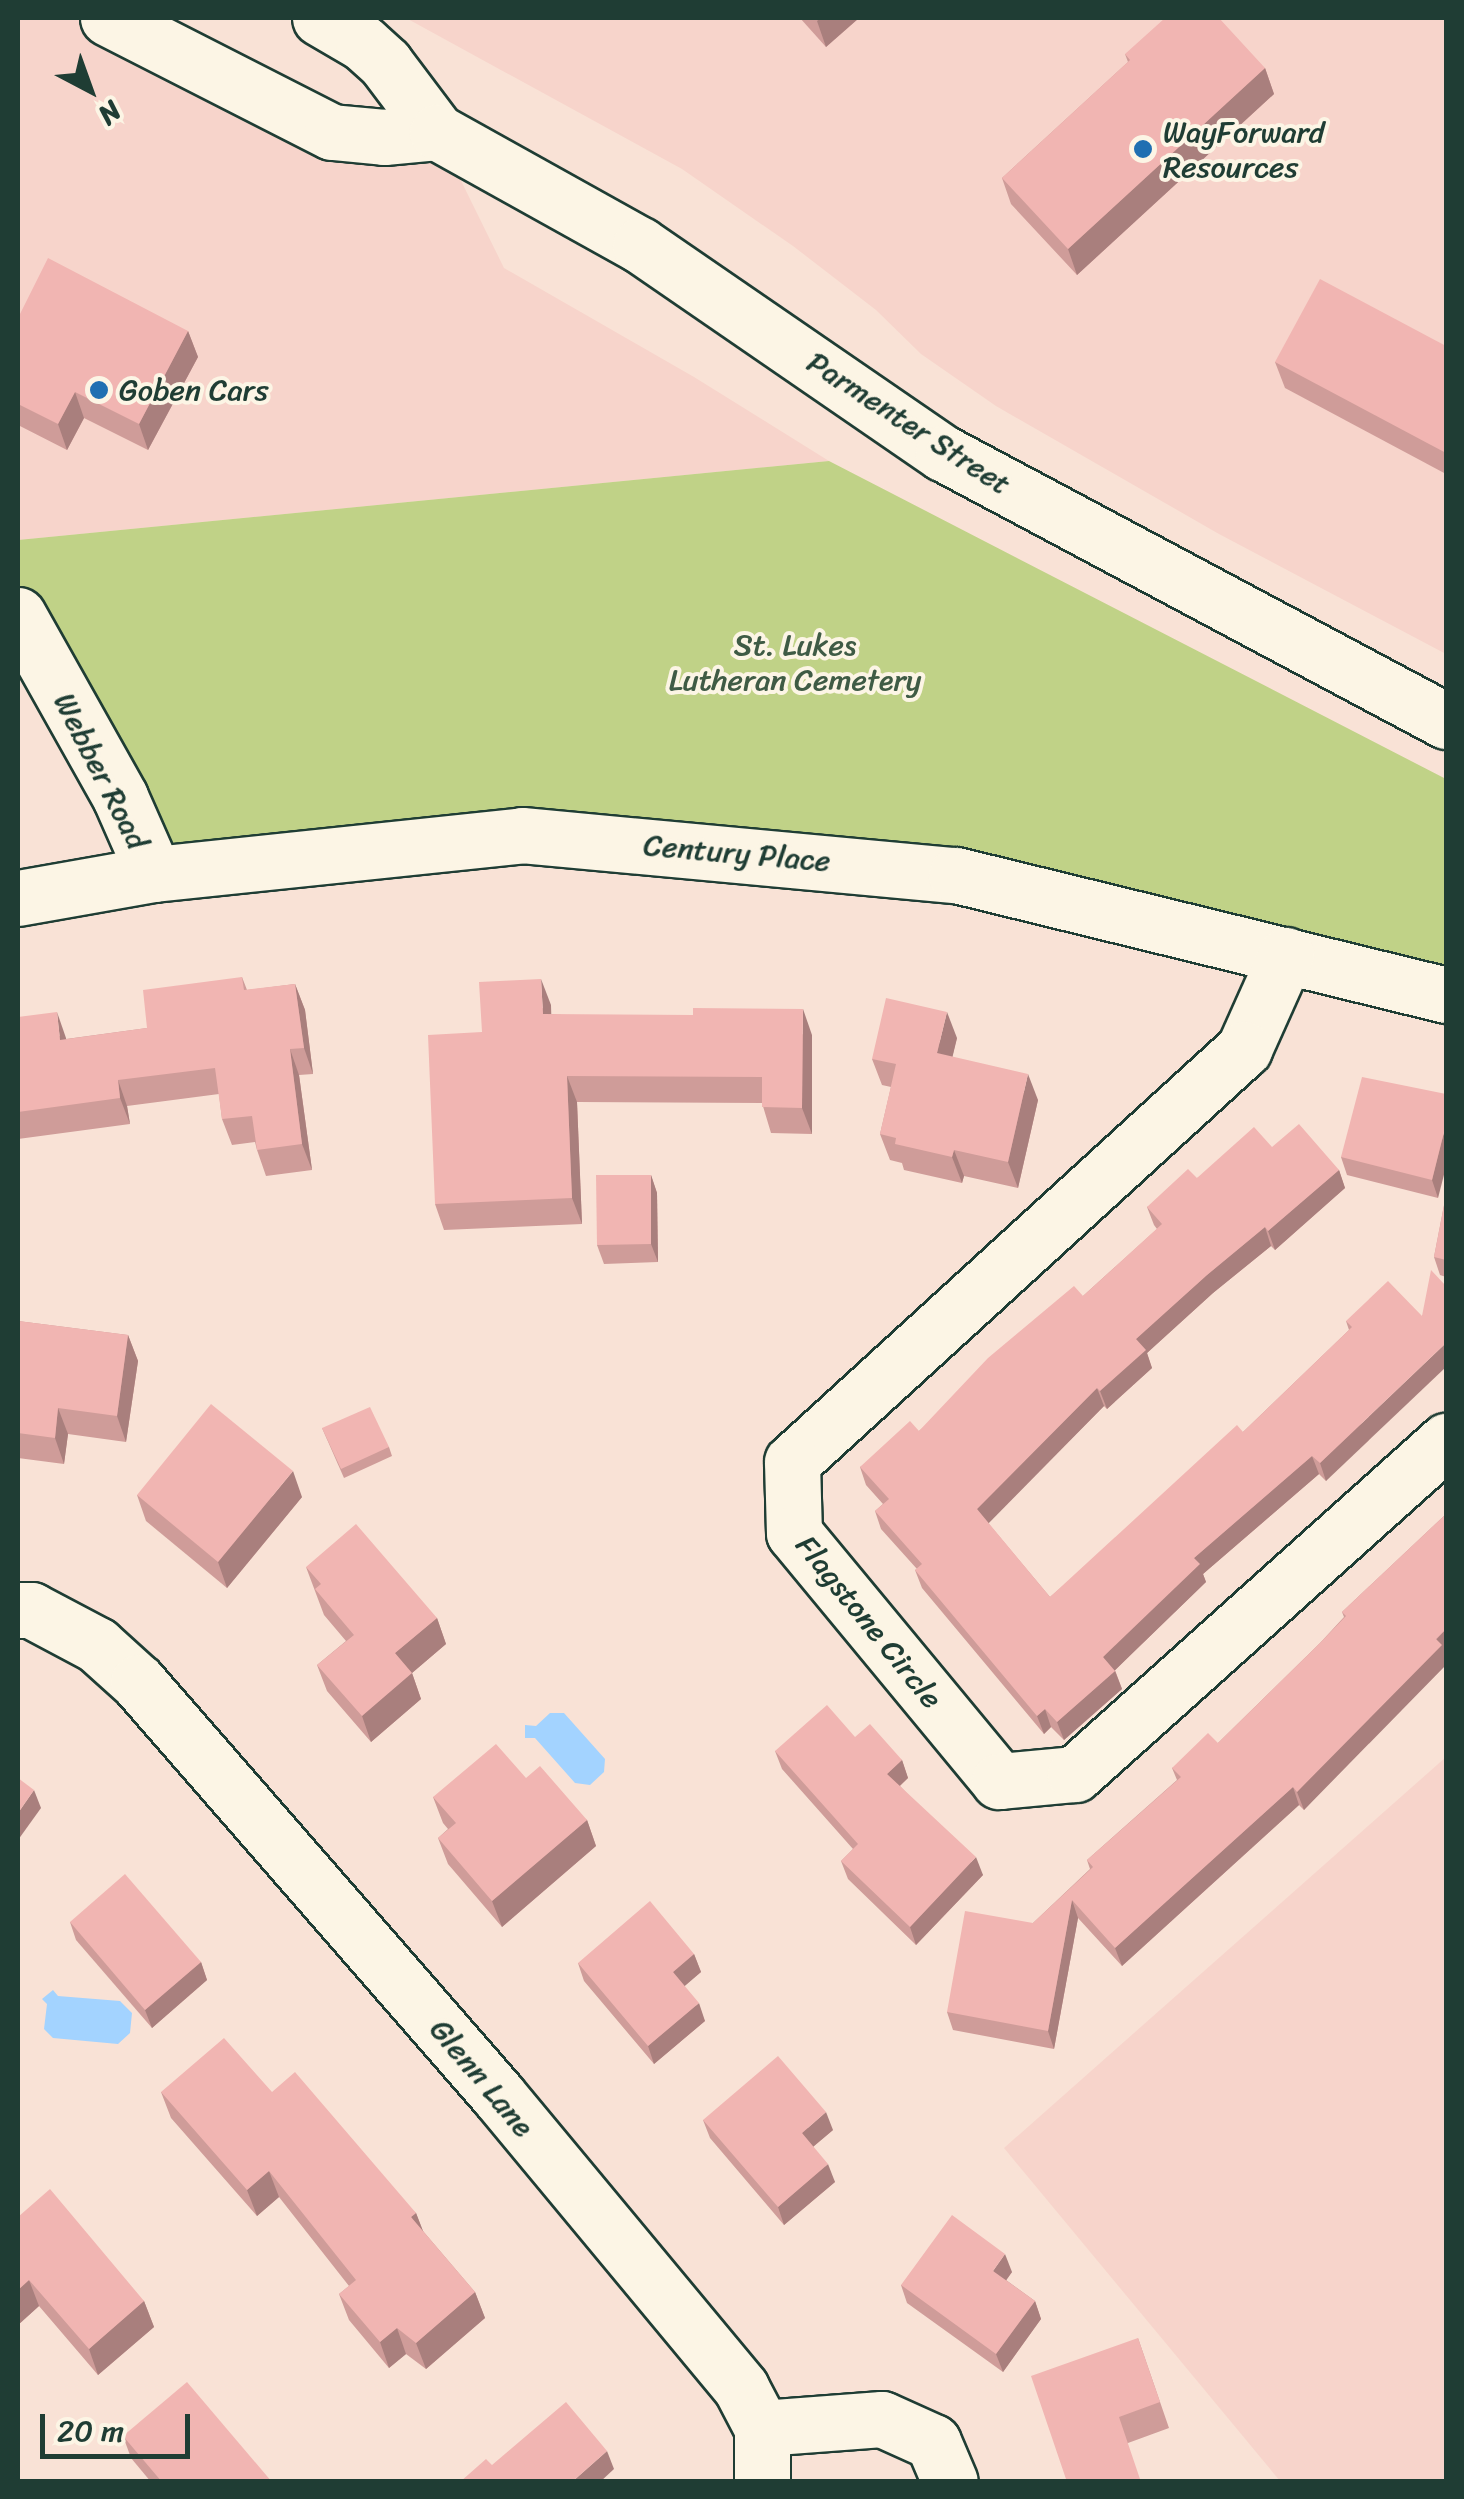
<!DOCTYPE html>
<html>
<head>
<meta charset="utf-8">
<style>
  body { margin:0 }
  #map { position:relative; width:1464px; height:2499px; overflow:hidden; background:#f9e2d6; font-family:Sriracha,sans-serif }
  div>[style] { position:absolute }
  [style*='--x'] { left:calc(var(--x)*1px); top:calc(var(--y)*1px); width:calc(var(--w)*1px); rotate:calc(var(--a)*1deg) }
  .built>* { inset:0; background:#f7d4cb }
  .green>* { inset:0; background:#c0d287 }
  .water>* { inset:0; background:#a3d3ff }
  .roads { filter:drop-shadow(2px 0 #1f3d34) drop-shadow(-2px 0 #1f3d34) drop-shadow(0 2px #1f3d34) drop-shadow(0 -2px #1f3d34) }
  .minor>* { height:55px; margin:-27.5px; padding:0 27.5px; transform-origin:27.5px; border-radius:27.5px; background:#fcf5e5 }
  .tertiary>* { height:55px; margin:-27.5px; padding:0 27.5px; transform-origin:27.5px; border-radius:27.5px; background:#fcf5e5 }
  .wall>* { inset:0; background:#cf9c99 }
  .shaded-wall>* { inset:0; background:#a97f7d }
  .building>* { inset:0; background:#f1b5b2 }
  .dots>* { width:28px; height:28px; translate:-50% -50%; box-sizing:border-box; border:5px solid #fcf5e5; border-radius:50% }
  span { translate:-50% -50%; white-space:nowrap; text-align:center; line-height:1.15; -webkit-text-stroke:8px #fcf5e5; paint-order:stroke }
  .poi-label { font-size:30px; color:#1f3d34 }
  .left { translate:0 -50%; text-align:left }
  .street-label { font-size:30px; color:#1f3d34 }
  .park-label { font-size:30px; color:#3f5b45 }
  .frame { position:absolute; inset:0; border:20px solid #1f3d34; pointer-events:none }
  .north { position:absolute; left:40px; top:40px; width:100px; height:100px; -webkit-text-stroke:8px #fcf5e5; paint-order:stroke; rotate:139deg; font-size:28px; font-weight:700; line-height:40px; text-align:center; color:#1f3d34 }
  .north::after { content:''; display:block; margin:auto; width:35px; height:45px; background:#1f3d34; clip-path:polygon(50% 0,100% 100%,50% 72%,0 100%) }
  .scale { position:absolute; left:40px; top:2414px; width:150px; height:45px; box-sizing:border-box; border:5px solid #1f3d34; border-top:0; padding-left:12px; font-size:30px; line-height:35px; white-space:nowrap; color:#1f3d34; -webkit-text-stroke:8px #fcf5e5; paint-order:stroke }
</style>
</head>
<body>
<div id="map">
  <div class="built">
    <div style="clip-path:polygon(18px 18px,108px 18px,305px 121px,437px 132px,504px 268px,694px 377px,829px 461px,18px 540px)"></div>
    <div style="clip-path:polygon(406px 18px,1446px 18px,1446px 654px,1219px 534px,996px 406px,921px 354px,876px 310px,793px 246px,682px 169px)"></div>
    <div style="clip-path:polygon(1446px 1757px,1446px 2481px,1280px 2481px,1004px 2148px)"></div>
  </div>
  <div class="green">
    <div style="clip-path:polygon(829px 461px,1446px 779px,1446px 995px,736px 852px,154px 874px,18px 615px,18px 540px)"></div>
  </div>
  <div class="water">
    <div style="clip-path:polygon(550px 1713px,564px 1713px,605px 1759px,604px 1772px,590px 1785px,575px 1783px,535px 1738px,525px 1738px,525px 1725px,536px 1726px)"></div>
    <div style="clip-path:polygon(53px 1990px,58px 1996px,120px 2001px,132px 2013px,130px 2033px,118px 2044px,53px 2038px,44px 2029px,47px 2004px,42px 1999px)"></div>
  </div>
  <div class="roads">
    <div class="minor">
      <div style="--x:18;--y:615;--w:209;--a:60.7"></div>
      <div style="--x:120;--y:797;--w:84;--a:66.2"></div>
      <div style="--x:18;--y:898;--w:138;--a:-10"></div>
      <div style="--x:154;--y:874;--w:370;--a:-6"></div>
      <div style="--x:522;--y:835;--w:436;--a:5.3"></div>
      <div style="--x:956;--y:875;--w:504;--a:13.76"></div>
      <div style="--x:1286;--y:955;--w:103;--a:114.1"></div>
      <div style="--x:1244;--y:1049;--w:612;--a:137.58"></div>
      <div style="--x:792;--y:1462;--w:71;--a:88.4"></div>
      <div style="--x:794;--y:1533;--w:322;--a:50.4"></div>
      <div style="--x:999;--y:1781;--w:76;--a:-5.3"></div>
      <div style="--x:1075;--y:1774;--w:499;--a:-41.9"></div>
      <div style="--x:18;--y:1610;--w:13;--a:0"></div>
      <div style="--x:31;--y:1610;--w:75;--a:27.9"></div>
      <div style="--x:97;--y:1645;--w:55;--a:42.1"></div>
      <div style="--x:138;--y:1682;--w:548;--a:48.92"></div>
      <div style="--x:498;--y:2095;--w:381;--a:50.3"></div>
      <div style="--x:741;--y:2388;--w:45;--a:62.3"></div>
      <div style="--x:762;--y:2428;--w:54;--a:90"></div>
      <div style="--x:762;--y:2428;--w:120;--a:-4.3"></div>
      <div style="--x:882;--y:2419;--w:56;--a:24.3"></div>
      <div style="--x:933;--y:2442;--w:43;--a:67"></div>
    </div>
    <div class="tertiary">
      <div style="--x:108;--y:18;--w:251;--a:27"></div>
      <div style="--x:332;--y:132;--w:52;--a:5.5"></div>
      <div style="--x:384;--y:137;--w:53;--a:-5.4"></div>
      <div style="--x:320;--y:18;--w:50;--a:30.2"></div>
      <div style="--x:363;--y:43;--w:30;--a:42"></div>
      <div style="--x:385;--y:63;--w:86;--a:53"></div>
      <div style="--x:437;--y:132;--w:232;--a:29.1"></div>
      <div style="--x:640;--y:245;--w:368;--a:34.5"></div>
      <div style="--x:943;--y:453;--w:570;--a:28.05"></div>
    </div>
  </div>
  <div class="wall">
    <div style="clip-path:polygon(800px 18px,859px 18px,826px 47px)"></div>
    <div style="clip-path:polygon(1125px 54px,1265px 68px,1274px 94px,1077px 275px,1011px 204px,1002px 178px,1128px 62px)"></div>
    <div style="clip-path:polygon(18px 318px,188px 331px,198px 357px,148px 450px,84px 418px,67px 450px,18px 425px)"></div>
    <div style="clip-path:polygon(1446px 346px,1446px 474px,1285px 388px,1275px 362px)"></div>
    <div style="clip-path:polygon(242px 977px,247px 990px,295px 984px,305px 1010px,313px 1074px,299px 1075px,312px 1170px,266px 1176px,257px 1150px,255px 1142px,232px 1145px,222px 1119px,219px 1094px,127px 1106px,130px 1124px,18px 1139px,18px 1017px,66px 1039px,147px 1028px)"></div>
    <div style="clip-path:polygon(551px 1005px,551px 1014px,812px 1035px,812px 1134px,771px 1133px,762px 1103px,577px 1102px,582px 1224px,444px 1230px,435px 1204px,482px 1032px)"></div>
    <div style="clip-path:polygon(957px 1038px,952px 1057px,1038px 1100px,1018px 1188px,964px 1176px,962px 1183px,904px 1170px,902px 1163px,890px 1160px,880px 1134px,891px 1087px,882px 1085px,872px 1059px)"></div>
    <div style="clip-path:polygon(1446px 1094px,1438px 1198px,1347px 1175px,1341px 1157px)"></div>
    <div style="clip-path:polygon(1272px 1147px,1339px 1170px,1345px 1188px,1275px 1250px,1271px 1246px,1213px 1293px,1147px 1353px,1152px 1368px,1107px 1409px,1104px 1406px,988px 1523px,1050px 1597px,1243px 1432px,1349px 1330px,1346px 1321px,1422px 1316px,1446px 1286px,1326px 1481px,1319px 1474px,1203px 1574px,1206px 1582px,1115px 1670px,1122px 1689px,1064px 1740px,1051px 1727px,1044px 1734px,922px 1588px,915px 1570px,917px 1569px,881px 1529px,875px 1511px,883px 1504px,866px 1485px,860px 1467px,919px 1431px,1083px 1296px,1157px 1229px,1154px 1225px,1147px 1207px,1197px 1178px)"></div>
    <div style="clip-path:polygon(651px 1175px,657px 1193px,658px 1262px,604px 1264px,597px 1245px)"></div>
    <div style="clip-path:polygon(1446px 1195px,1446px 1277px,1440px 1275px,1434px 1257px)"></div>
    <div style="clip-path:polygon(18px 1321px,128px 1335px,138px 1361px,126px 1442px,68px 1434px,64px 1464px,18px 1458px)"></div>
    <div style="clip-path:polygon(322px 1428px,389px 1447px,392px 1456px,344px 1478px)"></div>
    <div style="clip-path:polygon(137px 1495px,302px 1497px,227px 1588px,146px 1521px)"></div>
    <div style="clip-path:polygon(1446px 1514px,1446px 1653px,1304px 1810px,1299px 1805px,1122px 1966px,1078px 1918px,1054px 2049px,953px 2030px,947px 2012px,1033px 1923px,1090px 1869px,1087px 1860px,1177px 1780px,1172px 1768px,1218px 1743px,1320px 1643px,1344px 1617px,1342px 1612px)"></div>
    <div style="clip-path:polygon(306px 1567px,437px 1618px,446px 1644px,412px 1673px,421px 1699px,371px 1742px,327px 1691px,317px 1665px,346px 1641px,324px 1615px)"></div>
    <div style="clip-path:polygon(855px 1737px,902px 1760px,908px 1778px,900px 1786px,983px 1875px,916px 1945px,848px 1879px,841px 1861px,853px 1849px,782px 1769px,775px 1751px)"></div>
    <div style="clip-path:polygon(526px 1778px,587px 1820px,596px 1846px,502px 1927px,448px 1864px,438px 1838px,448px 1829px,443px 1823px,433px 1797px)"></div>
    <div style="clip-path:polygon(70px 1922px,201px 1962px,207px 1980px,152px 2028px,76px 1940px)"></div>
    <div style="clip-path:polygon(694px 1954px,701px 1972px,684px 1986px,705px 2021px,654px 2064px,584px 1981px,578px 1963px)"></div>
    <div style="clip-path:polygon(161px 2092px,272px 2092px,416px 2213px,423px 2231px,475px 2292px,485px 2318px,426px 2369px,406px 2354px,389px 2368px,349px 2320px,339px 2294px,349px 2286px,279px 2197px,257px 2216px,171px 2118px)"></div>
    <div style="clip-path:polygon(703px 2120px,833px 2130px,813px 2147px,835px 2182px,784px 2225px,710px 2138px)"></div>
    <div style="clip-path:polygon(18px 2217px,144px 2301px,154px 2327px,98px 2375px,39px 2306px,18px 2325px)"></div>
    <div style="clip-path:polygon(1012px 2272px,1006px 2280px,1035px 2301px,1041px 2319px,1003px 2372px,907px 2303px,901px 2285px)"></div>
    <div style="clip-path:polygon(1138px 2338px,1169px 2428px,1128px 2443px,1067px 2482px)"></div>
    <div style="clip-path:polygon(123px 2436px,272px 2482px,151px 2482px,131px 2458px)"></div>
  </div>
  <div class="shaded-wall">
    <div style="clip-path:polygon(821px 18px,859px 18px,826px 47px,817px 21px)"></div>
    <div style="clip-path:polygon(1265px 68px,1274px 94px,1077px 275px,1068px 249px)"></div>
    <div style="clip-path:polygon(188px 331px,198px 357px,148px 450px,139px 424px)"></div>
    <div style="clip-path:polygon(75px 392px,84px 418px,67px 450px,58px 424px)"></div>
    <div style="clip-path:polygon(541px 979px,551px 1005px,552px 1040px,543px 1014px)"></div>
    <div style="clip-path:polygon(295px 984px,305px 1010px,313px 1074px,304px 1048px)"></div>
    <div style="clip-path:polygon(803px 1009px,812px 1035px,812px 1134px,802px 1108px)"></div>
    <div style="clip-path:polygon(57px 1012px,66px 1038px,70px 1066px,60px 1040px)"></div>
    <div style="clip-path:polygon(947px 1012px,957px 1038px,947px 1080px,937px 1053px)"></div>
    <div style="clip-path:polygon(290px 1049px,299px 1075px,312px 1170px,302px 1144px)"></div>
    <div style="clip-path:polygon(1028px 1074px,1038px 1100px,1018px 1188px,1008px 1162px)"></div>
    <div style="clip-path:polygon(567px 1076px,577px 1102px,582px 1224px,572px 1198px)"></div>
    <div style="clip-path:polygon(118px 1080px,127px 1106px,130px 1124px,120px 1098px)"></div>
    <div style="clip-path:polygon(1446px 1124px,1446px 1167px,1438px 1198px,1432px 1180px)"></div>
    <div style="clip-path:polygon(954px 1150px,964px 1176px,962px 1183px,952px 1157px)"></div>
    <div style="clip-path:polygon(1339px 1170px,1345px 1188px,1275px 1250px,1268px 1231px)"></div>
    <div style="clip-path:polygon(651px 1175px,657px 1193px,658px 1262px,651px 1244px)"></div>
    <div style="clip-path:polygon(1265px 1227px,1271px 1246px,1213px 1293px,1147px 1353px,1152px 1368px,1107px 1409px,1100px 1391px,1136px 1339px,1207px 1275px)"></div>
    <div style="clip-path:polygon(128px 1335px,138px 1361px,126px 1442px,117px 1416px)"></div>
    <div style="clip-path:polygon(1446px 1343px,1446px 1367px,1326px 1481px,1320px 1463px)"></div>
    <div style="clip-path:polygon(1097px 1388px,1104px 1406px,984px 1528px,977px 1509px)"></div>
    <div style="clip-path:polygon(58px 1408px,68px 1434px,64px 1464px,55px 1438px)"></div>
    <div style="clip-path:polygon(1312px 1456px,1319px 1474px,1203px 1574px,1206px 1582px,1110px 1675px,1103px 1657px,1194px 1558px)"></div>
    <div style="clip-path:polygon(293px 1471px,302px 1497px,227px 1588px,218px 1562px)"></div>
    <div style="clip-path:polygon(437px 1618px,446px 1644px,412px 1673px,421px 1699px,371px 1742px,362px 1716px,395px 1653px)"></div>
    <div style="clip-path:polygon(1446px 1629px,1445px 1654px,1446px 1665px,1304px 1810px,1297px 1792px)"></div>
    <div style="clip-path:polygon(1115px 1671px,1122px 1689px,1064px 1740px,1057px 1722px)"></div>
    <div style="clip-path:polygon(1045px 1709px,1051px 1727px,1044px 1734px,1037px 1716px)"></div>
    <div style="clip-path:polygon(902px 1760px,908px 1778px,893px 1792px,887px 1774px)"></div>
    <div style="clip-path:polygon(1293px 1787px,1299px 1805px,1122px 1966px,1115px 1948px)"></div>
    <div style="clip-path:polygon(34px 1790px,41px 1808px,18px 1840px,18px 1813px)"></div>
    <div style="clip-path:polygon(587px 1820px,596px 1846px,502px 1927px,492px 1901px)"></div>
    <div style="clip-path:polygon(976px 1857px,983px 1875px,916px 1945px,910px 1927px)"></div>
    <div style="clip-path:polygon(1072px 1900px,1078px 1918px,1054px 2049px,1048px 2031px)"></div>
    <div style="clip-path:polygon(694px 1954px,701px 1972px,679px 1991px,673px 1972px)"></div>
    <div style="clip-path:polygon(201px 1962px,207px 1980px,152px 2028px,145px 2010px)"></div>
    <div style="clip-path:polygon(699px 2003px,705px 2021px,654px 2064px,648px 2046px)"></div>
    <div style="clip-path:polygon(826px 2112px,833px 2130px,808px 2151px,802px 2133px)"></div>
    <div style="clip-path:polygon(828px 2164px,835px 2182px,784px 2225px,778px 2207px)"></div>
    <div style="clip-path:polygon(269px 2171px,279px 2197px,257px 2216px,247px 2190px)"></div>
    <div style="clip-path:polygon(416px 2213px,426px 2239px,411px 2217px)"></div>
    <div style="clip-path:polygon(1005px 2254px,1012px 2272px,1000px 2289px,993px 2271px)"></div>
    <div style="clip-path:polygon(29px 2280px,39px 2306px,18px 2325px,18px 2290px)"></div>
    <div style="clip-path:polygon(475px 2292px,485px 2318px,426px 2369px,416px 2343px)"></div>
    <div style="clip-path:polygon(144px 2301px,154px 2327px,98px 2375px,89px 2349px)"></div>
    <div style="clip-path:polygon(1035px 2301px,1041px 2319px,1003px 2372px,996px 2354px)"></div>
    <div style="clip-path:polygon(397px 2328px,406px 2354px,389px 2368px,380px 2342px)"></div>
    <div style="clip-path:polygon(607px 2451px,614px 2469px,600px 2482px,572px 2482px)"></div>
  </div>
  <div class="building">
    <div style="clip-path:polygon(1165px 18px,1219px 18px,1265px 68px,1068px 249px,1002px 178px,1130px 60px,1125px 54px)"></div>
    <div style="clip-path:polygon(48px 258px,188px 331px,139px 424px,75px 392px,58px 424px,18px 404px,18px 318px)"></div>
    <div style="clip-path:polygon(1320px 279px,1446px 346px,1446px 453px,1275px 362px)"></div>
    <div style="clip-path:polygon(242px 977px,244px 990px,295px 984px,304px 1048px,290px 1049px,302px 1144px,257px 1150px,252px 1116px,222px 1119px,215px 1068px,118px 1080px,120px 1098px,18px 1112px,18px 1017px,57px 1012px,60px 1040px,147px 1028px,143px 990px)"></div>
    <div style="clip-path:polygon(541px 979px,543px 1014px,693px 1015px,693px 1008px,803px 1009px,802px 1108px,762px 1107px,762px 1077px,567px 1076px,572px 1198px,435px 1204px,428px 1035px,482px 1032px,479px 982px)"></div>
    <div style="clip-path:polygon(886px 998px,947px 1012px,937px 1053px,1028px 1074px,1008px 1162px,954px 1150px,952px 1157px,895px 1144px,896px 1138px,880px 1134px,896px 1064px,872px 1059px)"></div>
    <div style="clip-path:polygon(1362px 1077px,1446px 1094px,1446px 1124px,1432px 1180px,1341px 1157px)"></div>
    <div style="clip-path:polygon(1299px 1124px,1339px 1170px,1268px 1231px,1265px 1227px,1207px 1275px,1136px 1339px,1146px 1350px,1100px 1391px,1097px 1388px,977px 1509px,1050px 1597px,1237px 1425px,1243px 1432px,1352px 1327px,1346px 1321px,1388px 1281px,1422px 1316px,1431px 1270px,1446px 1286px,1446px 1343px,1320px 1463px,1312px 1456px,1194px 1558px,1200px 1564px,1103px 1657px,1115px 1671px,1057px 1722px,1045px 1709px,1037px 1716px,915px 1570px,922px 1564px,875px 1511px,889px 1499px,860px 1467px,910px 1421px,919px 1431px,988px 1358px,1074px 1286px,1083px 1296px,1162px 1224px,1147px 1207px,1188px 1169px,1197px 1178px,1254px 1127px,1272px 1147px)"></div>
    <div style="clip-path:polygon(596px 1175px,651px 1175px,651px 1244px,597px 1245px)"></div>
    <div style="clip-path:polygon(1446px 1195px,1446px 1260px,1434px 1257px)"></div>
    <div style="clip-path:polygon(18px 1321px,128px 1335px,117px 1416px,58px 1408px,55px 1438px,18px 1433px)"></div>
    <div style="clip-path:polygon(211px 1404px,293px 1471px,218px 1562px,137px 1495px)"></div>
    <div style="clip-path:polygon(370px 1407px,389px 1447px,341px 1469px,322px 1428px)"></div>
    <div style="clip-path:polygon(1446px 1514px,1446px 1629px,1436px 1639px,1442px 1645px,1297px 1792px,1293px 1787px,1115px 1948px,1072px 1900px,1048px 2031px,947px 2012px,965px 1911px,1033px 1923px,1093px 1867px,1087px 1860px,1181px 1777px,1172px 1768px,1208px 1733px,1218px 1743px,1320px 1643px,1346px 1616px,1342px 1612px)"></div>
    <div style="clip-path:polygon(356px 1524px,437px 1618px,395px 1653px,412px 1673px,362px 1716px,317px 1665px,354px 1635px,315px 1589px,321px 1584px,306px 1567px)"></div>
    <div style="clip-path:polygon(827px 1705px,855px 1737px,870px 1724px,902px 1760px,887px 1774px,976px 1857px,910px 1927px,841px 1861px,858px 1844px,775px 1751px)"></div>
    <div style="clip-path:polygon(496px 1744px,526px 1778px,540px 1766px,587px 1820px,492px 1901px,438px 1838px,456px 1823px,433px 1797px)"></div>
    <div style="clip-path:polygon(18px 1778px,34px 1790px,18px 1813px)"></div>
    <div style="clip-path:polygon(125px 1874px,201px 1962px,145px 2010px,70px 1922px)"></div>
    <div style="clip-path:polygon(650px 1901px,694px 1954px,673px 1972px,699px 2003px,648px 2046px,578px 1963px)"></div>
    <div style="clip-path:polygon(224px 2038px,272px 2092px,295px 2072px,416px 2213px,411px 2217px,475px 2292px,416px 2343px,397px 2328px,380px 2342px,339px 2294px,356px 2280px,269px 2171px,247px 2190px,161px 2092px)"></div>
    <div style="clip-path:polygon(778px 2056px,826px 2112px,802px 2133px,828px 2164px,778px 2207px,703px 2120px)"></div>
    <div style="clip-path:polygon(50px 2189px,144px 2301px,89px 2349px,29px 2280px,18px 2290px,18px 2217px)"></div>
    <div style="clip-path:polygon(952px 2215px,1005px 2254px,993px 2271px,1035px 2301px,996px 2354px,901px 2285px)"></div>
    <div style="clip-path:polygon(1138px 2338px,1160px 2402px,1119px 2417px,1141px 2482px,1067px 2482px,1031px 2376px)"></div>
    <div style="clip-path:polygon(187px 2382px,272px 2482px,162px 2482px,123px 2436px)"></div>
    <div style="clip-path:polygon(566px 2402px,607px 2451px,572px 2482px,460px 2482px,486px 2459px,492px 2465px)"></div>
  </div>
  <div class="dots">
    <div style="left:1143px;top:149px;background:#1f6fb2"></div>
    <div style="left:99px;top:390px;background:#1f6fb2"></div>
  </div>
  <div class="poi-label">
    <span class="left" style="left:1163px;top:149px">WayForward<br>Resources</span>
    <span class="left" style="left:119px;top:390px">Goben Cars</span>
  </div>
  <div class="street-label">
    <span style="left:909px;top:423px;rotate:33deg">Parmenter Street</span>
    <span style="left:101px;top:771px;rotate:63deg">Webber Road</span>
    <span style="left:737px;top:853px;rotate:5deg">Century Place</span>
    <span style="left:869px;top:1622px;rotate:51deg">Flagstone Circle</span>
    <span style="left:482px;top:2078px;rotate:50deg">Glenn Lane</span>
  </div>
  <div class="park-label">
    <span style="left:795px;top:662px">St. Lukes<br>Lutheran Cemetery</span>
  </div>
  <div class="frame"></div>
  <div class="north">N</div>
  <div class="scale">20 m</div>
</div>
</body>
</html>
